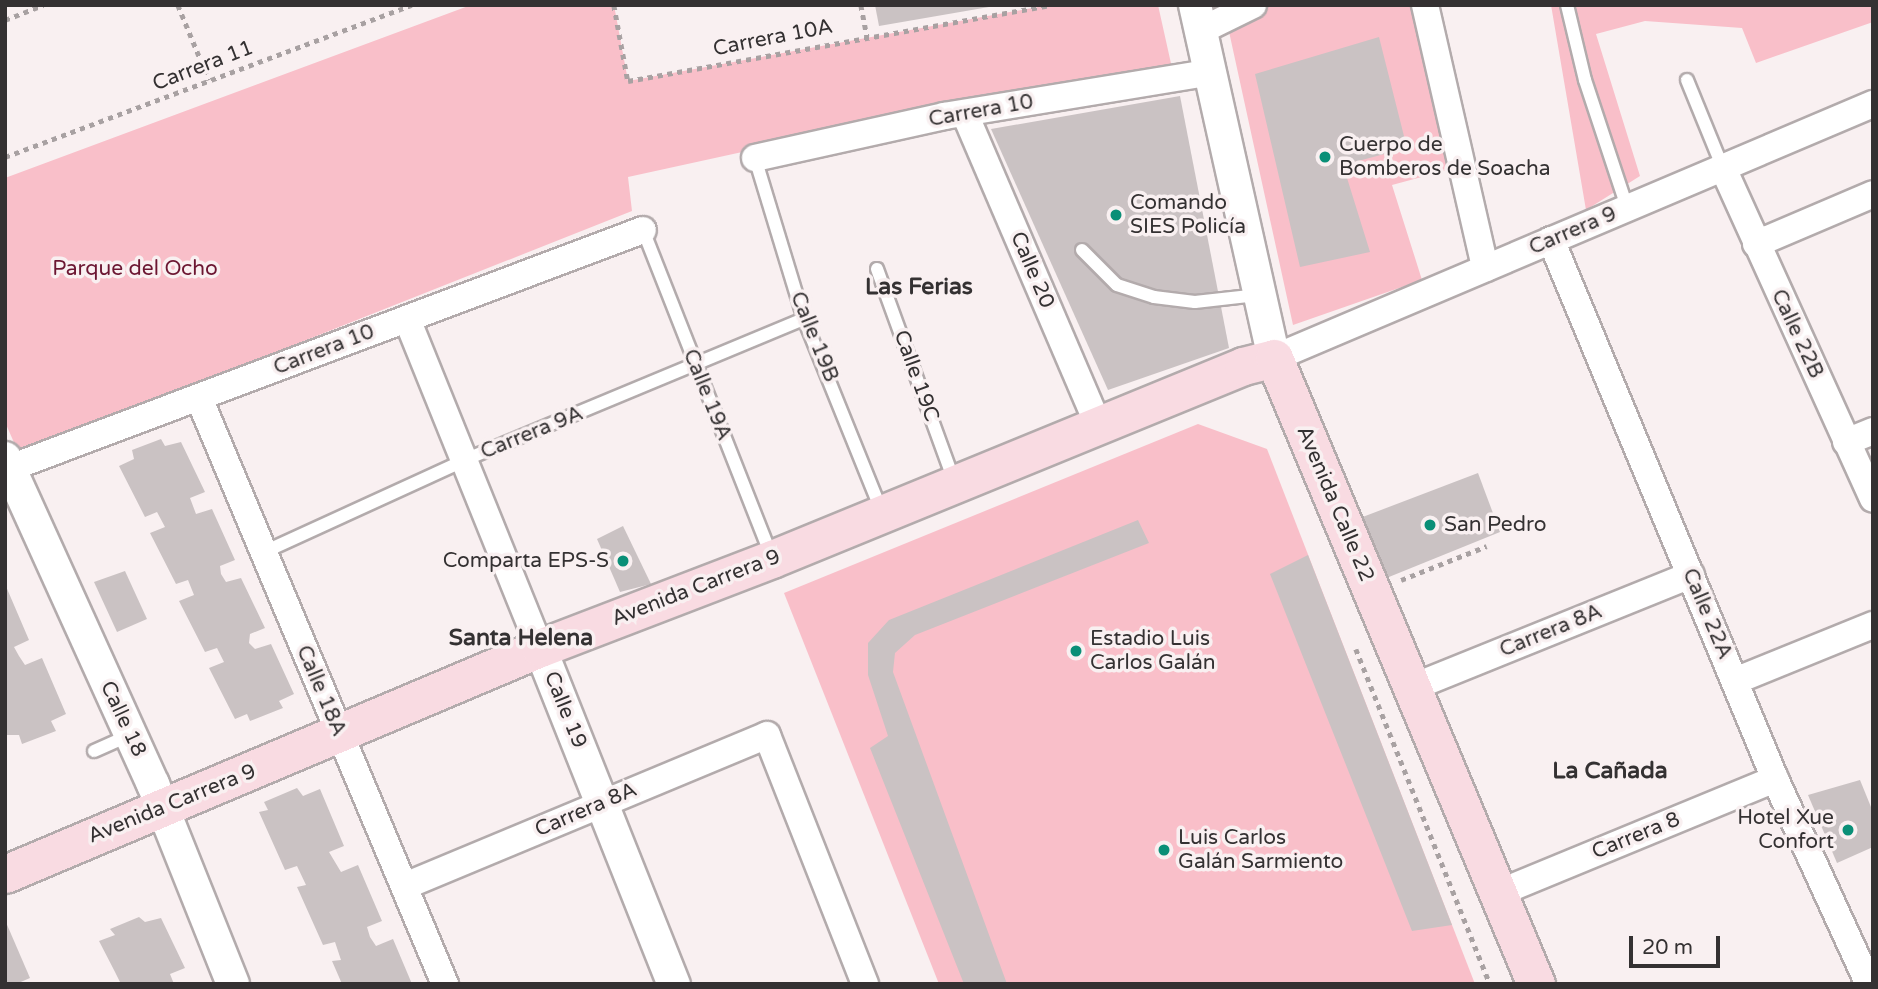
<!DOCTYPE html>
<html>
<head>
<meta charset="utf-8">
<style>
  body { margin:0 }
  #map { position:relative; width:1878px; height:989px; overflow:hidden; background:#f9f0f1; font-family:"Varela Round",sans-serif }
  div>[style] { position:absolute }
  [style*='--x'] { left:calc(var(--x)*1px); top:calc(var(--y)*1px); width:calc(var(--w)*1px); rotate:calc(var(--a)*1deg) }
  .green>* { inset:0; background:#f9bfc9 }
  .building>* { inset:0; background:#cac2c3 }
  .path>* { height:4.5px; margin-top:-2.25px; transform-origin:0; background:repeating-linear-gradient(90deg,#a8a1a2 0 5px,transparent 0 10px) }
  .roads { filter:drop-shadow(2px 0 #b3abac) drop-shadow(-2px 0 #b3abac) drop-shadow(0 2px #b3abac) drop-shadow(0 -2px #b3abac) }
  .service>* { height:12px; margin:-6px; padding:0 6px; transform-origin:6px; border-radius:6px; background:#fff }
  .minor>* { height:26px; margin:-13px; padding:0 13px; transform-origin:13px; border-radius:13px; background:#fff }
  .tertiary>* { height:32px; margin:-16px; padding:0 16px; transform-origin:16px; border-radius:16px; background:#fff }
  .secondary>* { height:37px; margin:-18.5px; padding:0 18.5px; transform-origin:18.5px; border-radius:18.5px; background:#f9dbe2 }
  .dots>* { width:19px; height:19px; translate:-50% -50%; box-sizing:border-box; border:4px solid #f9f0f1; border-radius:50% }
  span { translate:-50% -50%; white-space:nowrap; text-align:center; line-height:1.15; -webkit-text-stroke:7px #f9f0f1; paint-order:stroke }
  .street-label { font-size:21px; color:#343132 }
  .poi-label { font-size:21px; color:#343132 }
  .left { translate:0 -50%; text-align:left }
  .right { translate:-100% -50%; text-align:right }
  .park-label { font-size:21px; color:#6c1632 }
  .neighbourhood-label { font-size:23px; color:#343132; font-weight:700 }
  .frame { position:absolute; inset:0; border:7px solid #343132; pointer-events:none }
  .scale { position:absolute; left:1629px; top:936px; width:91px; height:32px; box-sizing:border-box; border:4px solid #343132; border-top:0; padding-left:9px; font-size:21px; line-height:24px; white-space:nowrap; color:#343132; -webkit-text-stroke:5px #f9f0f1; paint-order:stroke }
</style>
</head>
<body>
<div id="map">
  <div class="green">
    <div style="clip-path:polygon(471px 5px,614px 5px,628px 81px,1049px 5px,1158px 5px,1172px 68px,965px 103px,628px 177px,632px 211px,19px 454px,5px 422px,5px 178px)"></div>
    <div style="clip-path:polygon(1270px 5px,1419px 5px,1455px 168px,1392px 185px,1422px 280px,1293px 325px,1228px 27px)"></div>
    <div style="clip-path:polygon(1551px 5px,1873px 5px,1873px 22px,1756px 63px,1742px 28px,1645px 21px,1596px 34px,1640px 176px,1586px 210px)"></div>
    <div style="clip-path:polygon(1198px 424px,1267px 449px,1475px 984px,939px 984px,784px 593px)"></div>
  </div>
  <div class="building">
    <div style="clip-path:polygon(875px 5px,989px 5px,989px 7px,879px 26px)"></div>
    <div style="clip-path:polygon(1379px 37px,1407px 148px,1343px 165px,1370px 252px,1300px 267px,1255px 74px)"></div>
    <div style="clip-path:polygon(1180px 96px,1229px 348px,1108px 390px,991px 129px)"></div>
    <div style="clip-path:polygon(161px 439px,165px 446px,181px 442px,205px 492px,190px 498px,196px 514px,212px 509px,235px 560px,220px 566px,221px 574px,226px 582px,241px 578px,265px 628px,250px 634px,249px 643px,255px 649px,271px 644px,294px 694px,279px 701px,283px 708px,250px 721px,247px 714px,235px 719px,209px 668px,224px 662px,217px 648px,205px 652px,179px 601px,194px 595px,188px 580px,176px 584px,150px 533px,165px 527px,157px 512px,145px 517px,119px 466px,134px 459px,132px 450px)"></div>
    <div style="clip-path:polygon(1478px 473px,1500px 532px,1384px 579px,1360px 518px)"></div>
    <div style="clip-path:polygon(1138px 520px,1149px 543px,915px 635px,895px 653px,893px 672px,1007px 984px,964px 984px,870px 748px,888px 736px,868px 675px,868px 643px,889px 620px)"></div>
    <div style="clip-path:polygon(623px 526px,651px 584px,620px 592px,597px 539px)"></div>
    <div style="clip-path:polygon(1308px 555px,1452px 925px,1412px 931px,1270px 574px)"></div>
    <div style="clip-path:polygon(125px 571px,147px 619px,117px 632px,94px 582px)"></div>
    <div style="clip-path:polygon(5px 584px,29px 640px,14px 647px,19px 656px,25px 665px,42px 658px,66px 714px,51px 721px,56px 731px,22px 744px,19px 735px,5px 735px)"></div>
    <div style="clip-path:polygon(1860px 780px,1873px 812px,1873px 847px,1837px 863px,1808px 795px)"></div>
    <div style="clip-path:polygon(297px 788px,303px 796px,320px 789px,344px 846px,329px 852px,341px 872px,358px 865px,382px 921px,367px 927px,370px 937px,376px 946px,393px 939px,412px 984px,342px 984px,332px 961px,341px 960px,335px 942px,323px 945px,297px 887px,306px 885px,297px 866px,285px 870px,259px 812px,268px 810px,264px 802px)"></div>
    <div style="clip-path:polygon(139px 917px,145px 922px,161px 918px,185px 968px,170px 974px,174px 984px,121px 984px,115px 972px,99px 941px,115px 935px,110px 929px)"></div>
    <div style="clip-path:polygon(5px 920px,30px 978px,16px 984px,5px 984px)"></div>
  </div>
  <div class="path">
    <div style="--x:178;--y:5;--w:81;--a:67.5"></div>
    <div style="--x:614;--y:5;--w:77;--a:79.6"></div>
    <div style="--x:628;--y:81;--w:428;--a:-10.2"></div>
    <div style="--x:861;--y:5;--w:32;--a:79"></div>
    <div style="--x:5;--y:20;--w:41;--a:-21.5"></div>
    <div style="--x:5;--y:157;--w:434;--a:-20.5"></div>
    <div style="--x:1401;--y:580;--w:92;--a:-21.6"></div>
    <div style="--x:1356;--y:649;--w:361;--a:68.2"></div>
  </div>
  <div class="roads">
    <div class="service">
      <div style="--x:1567;--y:5;--w:77;--a:76.5"></div>
      <div style="--x:1585;--y:80;--w:127;--a:71.7"></div>
      <div style="--x:1625;--y:201;--w:10;--a:0"></div>
      <div style="--x:1687;--y:80;--w:95;--a:67.8"></div>
      <div style="--x:755;--y:158;--w:168;--a:73.1"></div>
      <div style="--x:804;--y:319;--w:206;--a:68"></div>
      <div style="--x:643;--y:230;--w:349;--a:68.5"></div>
      <div style="--x:1082;--y:250;--w:49;--a:45"></div>
      <div style="--x:1117;--y:285;--w:39;--a:18"></div>
      <div style="--x:1154;--y:297;--w:41;--a:7"></div>
      <div style="--x:1195;--y:302;--w:62;--a:-6.4"></div>
      <div style="--x:877;--y:269;--w:225;--a:70"></div>
      <div style="--x:262;--y:553;--w:226;--a:-24.6"></div>
      <div style="--x:467;--y:459;--w:365;--a:-22.6"></div>
      <div style="--x:94;--y:751;--w:39;--a:-24"></div>
    </div>
    <div class="minor">
      <div style="--x:1425;--y:5;--w:270;--a:77.1"></div>
      <div style="--x:1200;--y:31;--w:59;--a:-26.1"></div>
      <div style="--x:965;--y:114;--w:338;--a:66.8"></div>
      <div style="--x:755;--y:158;--w:194;--a:-12.5"></div>
      <div style="--x:944;--y:116;--w:267;--a:-9.3"></div>
      <div style="--x:1723;--y:168;--w:363;--a:65.6"></div>
      <div style="--x:1551;--y:240;--w:584;--a:67.43"></div>
      <div style="--x:1775;--y:779;--w:226;--a:65.4"></div>
      <div style="--x:1756;--y:244;--w:127;--a:-23.1"></div>
      <div style="--x:407;--y:319;--w:355;--a:68"></div>
      <div style="--x:1274;--y:358;--w:651;--a:-22.98"></div>
      <div style="--x:199;--y:398;--w:636;--a:67.23"></div>
      <div style="--x:1846;--y:442;--w:29;--a:-22"></div>
      <div style="--x:10;--y:468;--w:676;--a:-20.61"></div>
      <div style="--x:1735;--y:681;--w:149;--a:-22.1"></div>
      <div style="--x:1411;--y:688;--w:302;--a:-22"></div>
      <div style="--x:405;--y:886;--w:392;--a:-22.6"></div>
      <div style="--x:767;--y:735;--w:268;--a:68.5"></div>
      <div style="--x:1496;--y:894;--w:302;--a:-22.4"></div>
    </div>
    <div class="tertiary">
      <div style="--x:1195;--y:5;--w:362;--a:77.4"></div>
      <div style="--x:5;--y:458;--w:358;--a:65.6"></div>
      <div style="--x:153;--y:784;--w:215;--a:68.2"></div>
      <div style="--x:540;--y:648;--w:362;--a:68.3"></div>
    </div>
    <div class="secondary">
      <div style="--x:5;--y:874;--w:581;--a:-22.9"></div>
      <div style="--x:540;--y:648;--w:248;--a:-21"></div>
      <div style="--x:772;--y:559;--w:509;--a:-22.28"></div>
      <div style="--x:1243;--y:366;--w:32;--a:-14"></div>
      <div style="--x:1274;--y:358;--w:679;--a:67.29"></div>
    </div>
  </div>
  <div class="dots">
    <div style="left:1325px;top:157px;background:#0a8f77"></div>
    <div style="left:1116px;top:215px;background:#0a8f77"></div>
    <div style="left:1430px;top:525px;background:#0a8f77"></div>
    <div style="left:623px;top:561px;background:#0a8f77"></div>
    <div style="left:1076px;top:651px;background:#0a8f77"></div>
    <div style="left:1848px;top:830px;background:#0a8f77"></div>
    <div style="left:1164px;top:850px;background:#0a8f77"></div>
  </div>
  <div class="street-label">
    <span style="left:773px;top:38px;rotate:-11deg">Carrera 10A</span>
    <span style="left:203px;top:66px;rotate:-21deg">Carrera 11</span>
    <span style="left:981px;top:111px;rotate:-10deg">Carrera 10</span>
    <span style="left:1573px;top:231px;rotate:-23deg">Carrera 9</span>
    <span style="left:1032px;top:270px;rotate:67deg">Calle 20</span>
    <span style="left:1797px;top:334px;rotate:65deg">Calle 22B</span>
    <span style="left:814px;top:337px;rotate:68deg">Calle 19B</span>
    <span style="left:324px;top:350px;rotate:-21deg">Carrera 10</span>
    <span style="left:916px;top:376px;rotate:70deg">Calle 19C</span>
    <span style="left:707px;top:395px;rotate:68deg">Calle 19A</span>
    <span style="left:532px;top:433px;rotate:-22deg">Carrera 9A</span>
    <span style="left:1335px;top:504px;rotate:67deg">Avenida Calle 22</span>
    <span style="left:696px;top:588px;rotate:-21deg">Avenida Carrera 9</span>
    <span style="left:1707px;top:614px;rotate:67deg">Calle 22A</span>
    <span style="left:1551px;top:631px;rotate:-22deg">Carrera 8A</span>
    <span style="left:321px;top:691px;rotate:67deg">Calle 18A</span>
    <span style="left:565px;top:710px;rotate:68deg">Calle 19</span>
    <span style="left:123px;top:719px;rotate:65deg">Calle 18</span>
    <span style="left:172px;top:804px;rotate:-22deg">Avenida Carrera 9</span>
    <span style="left:586px;top:810px;rotate:-23deg">Carrera 8A</span>
    <span style="left:1636px;top:836px;rotate:-22deg">Carrera 8</span>
  </div>
  <div class="poi-label">
    <span class="left" style="left:1339px;top:157px">Cuerpo de<br>Bomberos de Soacha</span>
    <span class="left" style="left:1130px;top:215px">Comando<br>SIES Policía</span>
    <span class="left" style="left:1444px;top:525px">San Pedro</span>
    <span class="right" style="left:609px;top:561px">Comparta EPS-S</span>
    <span class="left" style="left:1090px;top:651px">Estadio Luis<br>Carlos Galán</span>
    <span class="right" style="left:1834px;top:830px">Hotel Xue<br>Confort</span>
    <span class="left" style="left:1178px;top:850px">Luis Carlos<br>Galán Sarmiento</span>
  </div>
  <div class="park-label">
    <span style="left:135px;top:269px">Parque del Ocho</span>
  </div>
  <div class="neighbourhood-label">
    <span style="left:919px;top:287px">Las Ferias</span>
    <span style="left:521px;top:638px">Santa Helena</span>
    <span style="left:1610px;top:771px">La Cañada</span>
  </div>
  <div class="frame"></div>
  <div class="scale">20 m</div>
</div>
</body>
</html>
